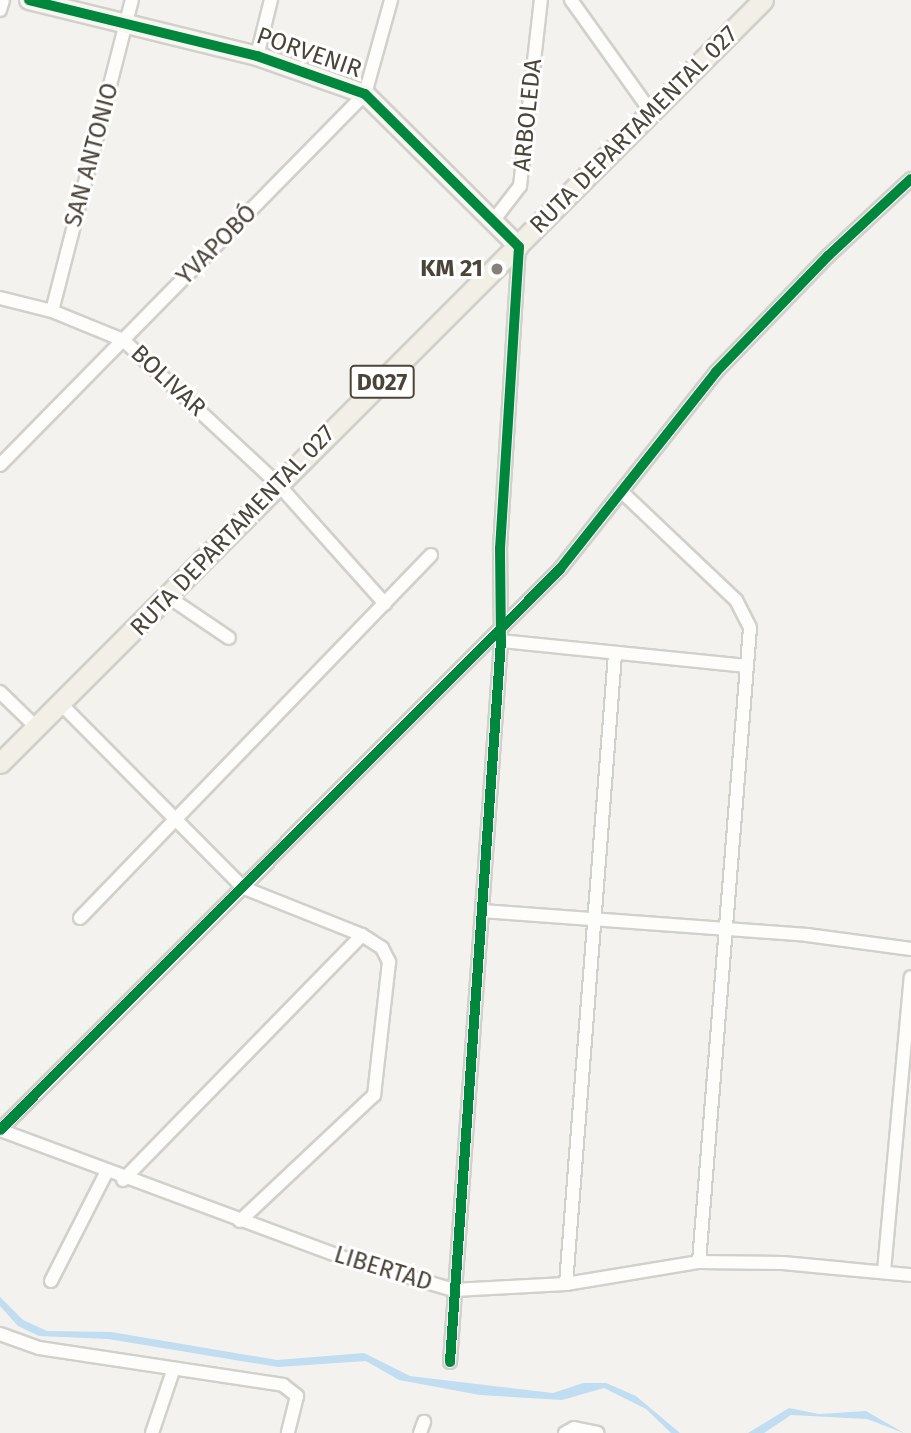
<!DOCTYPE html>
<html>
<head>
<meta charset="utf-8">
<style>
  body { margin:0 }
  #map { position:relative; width:911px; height:1433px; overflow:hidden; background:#f4f2ee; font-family:"Fira Sans",sans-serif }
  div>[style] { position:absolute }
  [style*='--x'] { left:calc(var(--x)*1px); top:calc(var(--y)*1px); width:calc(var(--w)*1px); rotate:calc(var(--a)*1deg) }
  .water>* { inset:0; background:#c0ddf1 }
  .roads { filter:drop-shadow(2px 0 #d2d0cb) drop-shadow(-2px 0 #d2d0cb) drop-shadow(0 2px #d2d0cb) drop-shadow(0 -2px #d2d0cb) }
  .street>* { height:12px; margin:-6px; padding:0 6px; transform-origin:6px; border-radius:6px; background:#fdfdfc }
  .secondary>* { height:18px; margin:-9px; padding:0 9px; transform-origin:9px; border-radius:9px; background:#f7f6f1 }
  .primary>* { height:19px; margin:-9.5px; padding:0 9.5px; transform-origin:9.5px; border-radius:9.5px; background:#f2efe6 }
  .cycleway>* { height:10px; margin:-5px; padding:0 5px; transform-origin:5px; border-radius:5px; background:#00873e }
  .dots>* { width:19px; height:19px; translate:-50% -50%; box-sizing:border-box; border:4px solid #fff; border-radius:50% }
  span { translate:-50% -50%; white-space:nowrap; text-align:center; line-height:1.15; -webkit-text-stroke:6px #fff; paint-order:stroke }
  .shield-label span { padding:2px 5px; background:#fff; border:2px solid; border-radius:5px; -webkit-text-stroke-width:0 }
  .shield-label { font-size:23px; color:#4b4439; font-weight:700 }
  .street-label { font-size:24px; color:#4b4439 }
  .poi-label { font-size:24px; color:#4b4439; font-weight:700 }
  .right { translate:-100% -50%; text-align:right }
</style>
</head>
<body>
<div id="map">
  <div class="water">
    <div style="clip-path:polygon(0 1297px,23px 1320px,47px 1331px,111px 1332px,277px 1360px,364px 1353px,410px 1376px,553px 1393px,583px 1383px,606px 1383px,636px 1396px,680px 1433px,671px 1433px,646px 1409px,604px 1388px,562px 1400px,480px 1395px,399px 1380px,366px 1361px,278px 1367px,108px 1339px,39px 1336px,18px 1326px,0 1306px)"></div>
    <div style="clip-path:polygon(789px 1408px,819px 1414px,866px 1411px,904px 1433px,867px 1419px,791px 1415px,764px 1433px,748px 1433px)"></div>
  </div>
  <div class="roads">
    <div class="street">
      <div style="--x:571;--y:0;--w:139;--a:54.4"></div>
      <div style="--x:0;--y:10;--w:10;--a:-73"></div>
      <div style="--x:257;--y:56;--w:58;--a:-76"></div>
      <div style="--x:493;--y:221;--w:44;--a:-52.4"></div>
      <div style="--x:520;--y:186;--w:187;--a:-83.6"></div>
      <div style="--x:0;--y:298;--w:54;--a:14"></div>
      <div style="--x:52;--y:311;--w:77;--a:22.2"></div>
      <div style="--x:123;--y:340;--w:210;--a:42.9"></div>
      <div style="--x:277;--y:483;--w:162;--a:48.2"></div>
      <div style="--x:52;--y:311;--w:321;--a:-75.6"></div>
      <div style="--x:0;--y:465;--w:520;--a:-45.47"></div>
      <div style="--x:365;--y:94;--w:98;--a:-74.5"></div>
      <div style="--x:622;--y:492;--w:157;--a:43.5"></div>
      <div style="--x:736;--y:600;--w:31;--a:63"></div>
      <div style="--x:750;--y:628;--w:636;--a:94.6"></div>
      <div style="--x:170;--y:598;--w:71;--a:34.1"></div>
      <div style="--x:501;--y:641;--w:246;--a:5.8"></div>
      <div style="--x:0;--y:692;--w:50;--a:44.2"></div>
      <div style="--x:60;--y:703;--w:261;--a:45.2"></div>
      <div style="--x:244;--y:888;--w:127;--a:21.7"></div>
      <div style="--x:362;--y:935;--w:24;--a:33"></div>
      <div style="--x:382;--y:948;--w:16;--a:63"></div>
      <div style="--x:389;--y:962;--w:134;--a:96.4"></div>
      <div style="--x:374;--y:1095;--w:184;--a:136.8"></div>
      <div style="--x:482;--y:911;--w:326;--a:4.2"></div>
      <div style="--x:807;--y:935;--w:105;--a:7.7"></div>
      <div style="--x:80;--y:918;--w:505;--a:-45.96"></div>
      <div style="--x:0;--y:1130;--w:793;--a:-45.05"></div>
      <div style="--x:560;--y:569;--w:251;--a:-51.6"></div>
      <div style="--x:716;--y:372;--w:161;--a:-46"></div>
      <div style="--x:828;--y:256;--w:113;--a:-42.9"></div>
      <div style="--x:0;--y:1130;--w:364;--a:20.4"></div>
      <div style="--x:341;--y:1257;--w:118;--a:16.3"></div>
      <div style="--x:454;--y:1290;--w:112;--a:-3.1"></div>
      <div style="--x:566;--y:1284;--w:135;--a:-9.4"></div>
      <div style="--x:699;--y:1262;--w:84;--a:0.7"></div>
      <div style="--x:783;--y:1263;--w:129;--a:5.4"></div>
      <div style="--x:123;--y:1180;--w:342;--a:-45.7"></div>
      <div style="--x:884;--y:1271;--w:295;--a:-84.8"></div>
      <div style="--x:51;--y:1281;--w:121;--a:-63"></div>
      <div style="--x:566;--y:1284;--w:632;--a:-85.55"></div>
      <div style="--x:0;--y:1334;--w:41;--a:19.7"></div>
      <div style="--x:39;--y:1348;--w:247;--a:8.6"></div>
      <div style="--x:283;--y:1385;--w:18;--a:38"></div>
      <div style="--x:297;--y:1396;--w:38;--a:104"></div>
      <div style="--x:450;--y:1362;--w:723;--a:-85.95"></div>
      <div style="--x:501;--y:641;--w:93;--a:-90.6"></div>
      <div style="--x:500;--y:548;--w:302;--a:-86.4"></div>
      <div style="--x:152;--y:1433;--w:65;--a:-71.3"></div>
      <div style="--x:420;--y:1433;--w:12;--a:-70"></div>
      <div style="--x:565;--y:1433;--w:10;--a:-29"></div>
      <div style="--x:574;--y:1428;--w:24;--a:12"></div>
    </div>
    <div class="secondary">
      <div style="--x:29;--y:0;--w:235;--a:13.8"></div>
      <div style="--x:257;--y:56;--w:114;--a:19.4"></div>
      <div style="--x:365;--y:94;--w:217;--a:44.8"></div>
    </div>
    <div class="primary">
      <div style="--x:0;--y:763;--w:1079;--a:-45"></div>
    </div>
  </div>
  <div class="cycleway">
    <div style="--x:29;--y:0;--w:235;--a:13.8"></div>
    <div style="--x:257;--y:56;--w:114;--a:19.4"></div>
    <div style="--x:365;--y:94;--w:217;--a:44.8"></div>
    <div style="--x:519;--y:247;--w:302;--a:93.6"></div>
    <div style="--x:500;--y:548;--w:93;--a:89.4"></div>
    <div style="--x:501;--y:641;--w:723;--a:94.05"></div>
    <div style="--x:0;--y:1130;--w:793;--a:-45.05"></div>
    <div style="--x:560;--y:569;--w:251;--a:-51.6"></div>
    <div style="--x:716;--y:372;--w:161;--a:-46"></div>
    <div style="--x:828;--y:256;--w:113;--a:-42.9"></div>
  </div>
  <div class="dots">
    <div style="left:497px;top:269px;background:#868178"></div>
  </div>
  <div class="shield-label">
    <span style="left:382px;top:382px">D027</span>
  </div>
  <div class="street-label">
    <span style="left:309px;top:53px;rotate:19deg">PORVENIR</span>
    <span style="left:528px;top:115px;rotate:-84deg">ARBOLEDA</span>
    <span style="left:634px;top:130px;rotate:-45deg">RUTA DEPARTAMENTAL 027</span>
    <span style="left:92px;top:155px;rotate:-75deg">SAN ANTONIO</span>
    <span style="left:217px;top:245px;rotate:-45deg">YVAPOBÓ</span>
    <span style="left:168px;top:381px;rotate:43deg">BOLIVAR</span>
    <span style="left:233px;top:531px;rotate:-46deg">RUTA DEPARTAMENTAL 027</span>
    <span style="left:383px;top:1269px;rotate:17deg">LIBERTAD</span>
  </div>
  <div class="poi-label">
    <span class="right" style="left:483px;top:269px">KM 21</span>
  </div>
</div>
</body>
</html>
